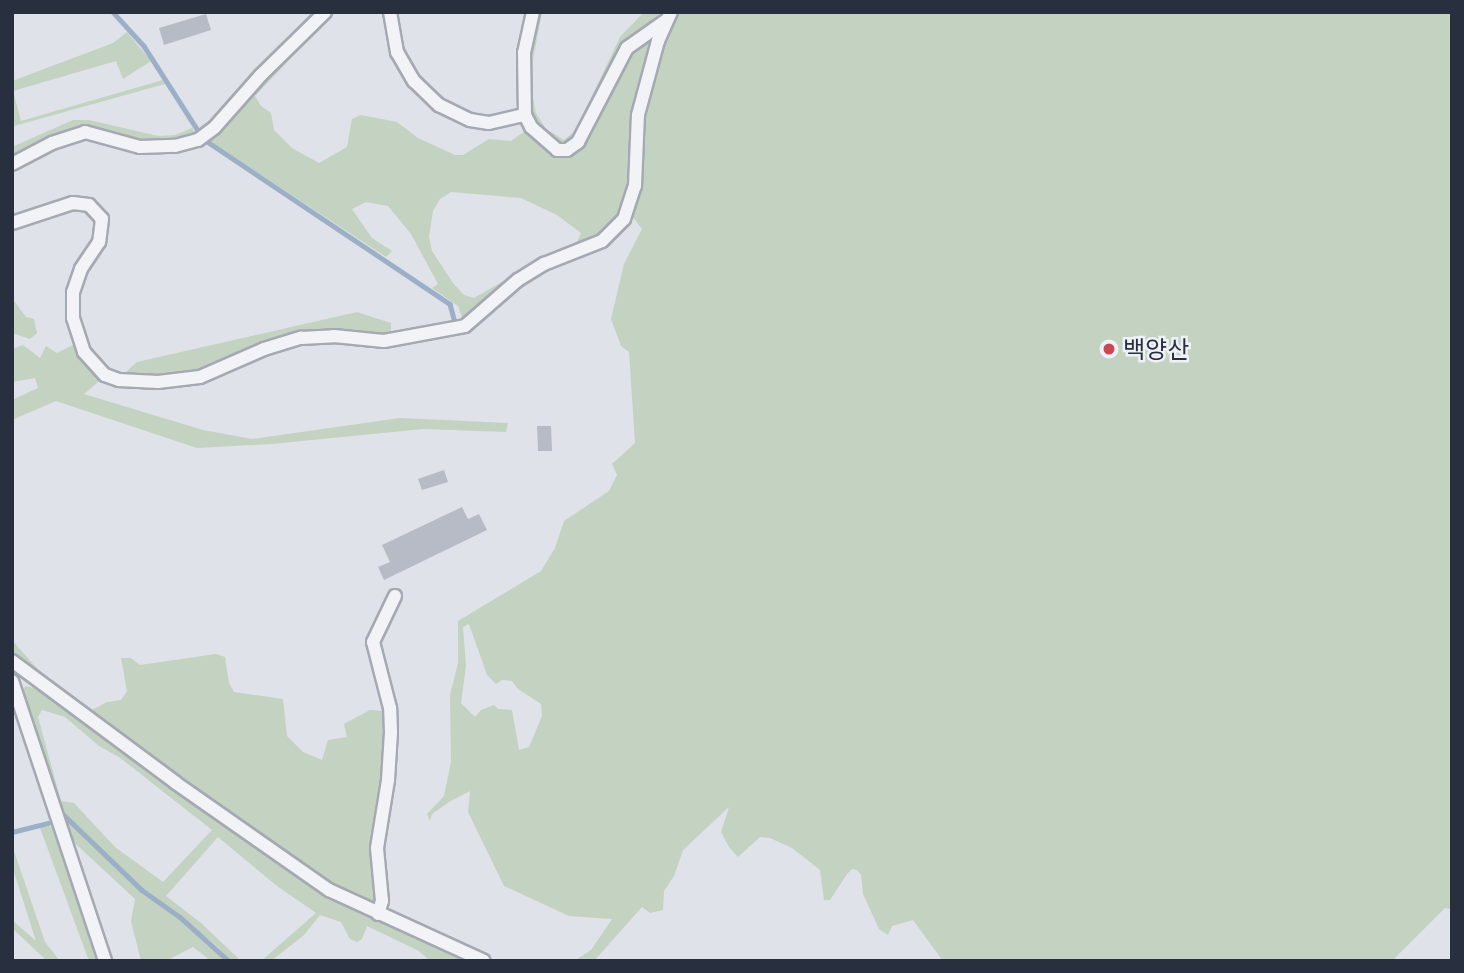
<!DOCTYPE html>
<html>
<head>
<meta charset="utf-8">
<style>
  body { margin:0 }
  #map { position:relative; width:1464px; height:973px; overflow:hidden; background:#dfe2e8; font-family:"Golos Text","Noto Sans KR",sans-serif }
  div>[style] { position:absolute }
  [style*='--x'] { left:calc(var(--x)*1px); top:calc(var(--y)*1px); width:calc(var(--w)*1px); rotate:calc(var(--a)*1deg) }
  .green>* { inset:0; background:#c4d2c1 }
  .stream>* { height:4.5px; margin:-2.25px; padding:0 2.25px; transform-origin:2.25px; border-radius:2.25px; background:#9bafc7 }
  .building>* { inset:0; background:#b7bbc5 }
  .roads { filter:drop-shadow(2px 0 #a4a9b2) drop-shadow(-2px 0 #a4a9b2) drop-shadow(0 2px #a4a9b2) drop-shadow(0 -2px #a4a9b2) }
  .minor>* { height:12px; margin:-6px; padding:0 6px; transform-origin:6px; border-radius:6px; background:#f2f3f6 }
  .dots>* { width:19px; height:19px; translate:-50% -50%; box-sizing:border-box; border:4px solid #eff1f6; border-radius:50% }
  span { translate:-50% -50%; white-space:nowrap; text-align:center; line-height:1.15; -webkit-text-stroke:5px #eff1f6; paint-order:stroke }
  .poi-label { font-size:24px; color:#28303f }
  .left { translate:0 -50%; text-align:left }
  .frame { position:absolute; inset:0; border:14px solid #28303f; pointer-events:none }
</style>
</head>
<body>
<div id="map">
  <div class="green">
    <div style="clip-path:polygon(329px 12px,334px 12px,255px 96px,261px 106px,271px 113px,274px 130px,292px 148px,319px 163px,347px 147px,352px 119px,361px 115px,397px 122px,418px 138px,455px 155px,463px 155px,489px 139px,511px 141px,528px 129px,555px 154px,568px 154px,630px 50px,655px 35px,634px 167px,621px 217px,601px 238px,574px 249px,581px 233px,557px 215px,521px 198px,451px 192px,440px 199px,433px 211px,429px 237px,432px 251px,453px 283px,464px 295px,474px 298px,509px 278px,516px 277px,464px 323px,458px 306px,432px 288px,438px 284px,411px 234px,388px 206px,366px 202px,352px 209px,372px 238px,392px 251px,386px 257px,211px 142px,209px 137px)"></div>
    <div style="clip-path:polygon(537px 12px,542px 12px,533px 60px,531px 88px,536px 113px,546px 129px,564px 140px,576px 130px,620px 37px,644px 12px,661px 12px,624px 45px,615px 58px,584px 125px,566px 146px,548px 140px,529px 114px,527px 73px)"></div>
    <div style="clip-path:polygon(evenodd,674px 12px,1452px 12px,1452px 909px,1445px 908px,1392px 961px,943px 961px,913px 920px,892px 926px,888px 935px,879px 929px,863px 894px,861px 875px,857px 870px,852px 869px,847px 874px,830px 900px,824px 900px,820px 870px,792px 848px,770px 838px,760px 837px,738px 857px,729px 847px,721px 832px,729px 807px,683px 850px,674px 876px,664px 891px,663px 910px,650px 913px,642px 907px,594px 961px,574px 961px,591px 950px,612px 919px,569px 916px,504px 886px,468px 812px,470px 791px,449px 802px,432px 814px,430px 821px,427px 814px,444px 796px,451px 762px,450px 695px,458px 663px,458px 621px,541px 571px,555px 548px,564px 521px,609px 491px,617px 475px,612px 464px,635px 443px,629px 352px,621px 346px,611px 319px,624px 264px,642px 229px,630px 213px,638px 133px,648px 86px,674px 12px,469px 624px,487px 675px,496px 684px,502px 680px,512px 681px,518px 689px,541px 704px,542px 716px,529px 747px,519px 750px,512px 710px,498px 709px,494px 705px,481px 710px,475px 717px,461px 703px,466px 666px,463px 627px,469px 624px)"></div>
    <div style="clip-path:polygon(127px 32px,151px 61px,123px 79px,116px 61px,13px 91px,21px 121px,163px 80px,165px 84px,14px 126px,12px 81px,113px 43px)"></div>
    <div style="clip-path:polygon(73px 120px,89px 120px,158px 136px,175px 135px,192px 128px,196px 135px,164px 143px,70px 129px,12px 156px,12px 147px)"></div>
    <div style="clip-path:polygon(81px 205px,94px 213px,99px 220px,99px 229px,97px 241px,73px 281px,71px 318px,81px 354px,104px 377px,84px 394px,203px 430px,252px 439px,400px 418px,508px 423px,506px 432px,423px 429px,272px 444px,197px 448px,56px 401px,12px 420px,12px 400px,38px 388px,35px 378px,12px 382px,12px 349px,23px 345px,40px 358px,46px 346px,57px 353px,73px 345px,67px 294px,77px 268px,93px 241px,97px 222px,87px 210px,73px 208px,12px 232px,12px 226px,60px 208px)"></div>
    <div style="clip-path:polygon(12px 298px,26px 317px,34px 319px,37px 333px,30px 339px,12px 333px)"></div>
    <div style="clip-path:polygon(357px 312px,391px 323px,391px 337px,334px 333px,182px 378px,120px 377px,137px 362px)"></div>
    <div style="clip-path:polygon(12px 640px,40px 672px,92px 710px,107px 702px,121px 700px,127px 691px,121px 658px,131px 658px,140px 665px,216px 654px,225px 657px,229px 683px,234px 692px,283px 699px,287px 736px,303px 752px,322px 760px,328px 740px,347px 737px,344px 724px,370px 710px,385px 711px,378px 906px,327px 884px,229px 816px,12px 656px)"></div>
    <div style="clip-path:polygon(evenodd,26px 686px,40px 690px,320px 893px,467px 961px,430px 961px,419px 951px,367px 926px,362px 939px,357px 942px,350px 939px,341px 922px,320px 915px,304px 935px,271px 961px,261px 961px,316px 913px,277px 886px,218px 837px,166px 896px,201px 923px,241px 961px,230px 961px,219px 948px,180px 916px,143px 889px,64px 814px,142px 891px,179px 917px,228px 961px,211px 961px,193px 947px,166px 961px,141px 961px,131px 921px,135px 899px,66px 835px,21px 691px,26px 686px,42px 710px,65px 717px,99px 746px,119px 757px,212px 830px,163px 882px,115px 847px,74px 803px,61px 801px,38px 717px,42px 710px)"></div>
    <div style="clip-path:polygon(53px 825px,98px 961px,89px 961px,40px 828px)"></div>
    <div style="clip-path:polygon(12px 845px,45px 942px,60px 961px,47px 961px,12px 928px,12px 920px,36px 941px,12px 866px)"></div>
  </div>
  <div class="stream">
    <div style="--x:113;--y:12;--w:46;--a:47.6"></div>
    <div style="--x:144;--y:46;--w:98;--a:57.4"></div>
    <div style="--x:208;--y:142;--w:291;--a:33.8"></div>
    <div style="--x:450;--y:304;--w:16;--a:75"></div>
    <div style="--x:64;--y:815;--w:108;--a:43.9"></div>
    <div style="--x:142;--y:890;--w:47;--a:35.4"></div>
    <div style="--x:180;--y:917;--w:66;--a:41.9"></div>
    <div style="--x:12;--y:832;--w:37;--a:-14"></div>
  </div>
  <div class="building">
    <div style="clip-path:polygon(206px 14px,211px 30px,164px 45px,159px 28px)"></div>
    <div style="clip-path:polygon(537px 426px,551px 426px,552px 451px,538px 451px)"></div>
    <div style="clip-path:polygon(444px 470px,448px 482px,422px 490px,418px 479px)"></div>
    <div style="clip-path:polygon(462px 507px,468px 519px,479px 514px,487px 530px,384px 580px,378px 567px,390px 562px,382px 545px)"></div>
  </div>
  <div class="roads">
    <div class="minor">
      <div style="--x:390;--y:12;--w:41;--a:80.1"></div>
      <div style="--x:397;--y:52;--w:34;--a:60"></div>
      <div style="--x:414;--y:81;--w:35;--a:44"></div>
      <div style="--x:439;--y:105;--w:34;--a:26"></div>
      <div style="--x:470;--y:120;--w:19;--a:9"></div>
      <div style="--x:489;--y:123;--w:37;--a:-13"></div>
      <div style="--x:533;--y:12;--w:42;--a:102.4"></div>
      <div style="--x:524;--y:53;--w:62;--a:89.1"></div>
      <div style="--x:525;--y:115;--w:13;--a:63"></div>
      <div style="--x:531;--y:127;--w:35;--a:41"></div>
      <div style="--x:557;--y:150;--w:10;--a:0"></div>
      <div style="--x:567;--y:150;--w:14;--a:-36"></div>
      <div style="--x:578;--y:142;--w:106;--a:-62.5"></div>
      <div style="--x:627;--y:48;--w:47;--a:-35.4"></div>
      <div style="--x:12;--y:164;--w:45;--a:-27.7"></div>
      <div style="--x:52;--y:143;--w:35;--a:-18"></div>
      <div style="--x:85;--y:132;--w:57;--a:15.3"></div>
      <div style="--x:140;--y:147;--w:35;--a:-2"></div>
      <div style="--x:175;--y:146;--w:24;--a:-15"></div>
      <div style="--x:198;--y:140;--w:21;--a:-37"></div>
      <div style="--x:215;--y:127;--w:69;--a:-48.5"></div>
      <div style="--x:261;--y:75;--w:90;--a:-44.5"></div>
      <div style="--x:12;--y:223;--w:64;--a:-18.2"></div>
      <div style="--x:73;--y:203;--w:16;--a:7"></div>
      <div style="--x:89;--y:205;--w:19;--a:47"></div>
      <div style="--x:102;--y:219;--w:23;--a:97"></div>
      <div style="--x:99;--y:242;--w:32;--a:124"></div>
      <div style="--x:81;--y:269;--w:24;--a:109"></div>
      <div style="--x:73;--y:292;--w:26;--a:90"></div>
      <div style="--x:73;--y:318;--w:36;--a:72"></div>
      <div style="--x:84;--y:352;--w:31;--a:48"></div>
      <div style="--x:105;--y:375;--w:15;--a:20"></div>
      <div style="--x:119;--y:380;--w:39;--a:3"></div>
      <div style="--x:158;--y:382;--w:42;--a:-6.8"></div>
      <div style="--x:200;--y:377;--w:70;--a:-23.6"></div>
      <div style="--x:264;--y:349;--w:39;--a:-17"></div>
      <div style="--x:301;--y:338;--w:33;--a:-3"></div>
      <div style="--x:334;--y:336;--w:50;--a:5.7"></div>
      <div style="--x:384;--y:341;--w:82;--a:-10.5"></div>
      <div style="--x:465;--y:326;--w:70;--a:-41"></div>
      <div style="--x:518;--y:280;--w:31;--a:-32"></div>
      <div style="--x:544;--y:264;--w:62;--a:-21.6"></div>
      <div style="--x:602;--y:241;--w:31;--a:-45"></div>
      <div style="--x:624;--y:219;--w:35;--a:-72"></div>
      <div style="--x:635;--y:186;--w:71;--a:-87.6"></div>
      <div style="--x:638;--y:115;--w:77;--a:-74.9"></div>
      <div style="--x:658;--y:41;--w:32;--a:-66"></div>
      <div style="--x:12;--y:661;--w:204;--a:36.6"></div>
      <div style="--x:176;--y:783;--w:187;--a:35"></div>
      <div style="--x:329;--y:890;--w:170;--a:24.6"></div>
      <div style="--x:12;--y:681;--w:295;--a:71.6"></div>
      <div style="--x:378;--y:914;--w:14;--a:-73"></div>
      <div style="--x:382;--y:901;--w:53;--a:-95.4"></div>
      <div style="--x:377;--y:848;--w:69;--a:-80.8"></div>
      <div style="--x:388;--y:780;--w:48;--a:-86.4"></div>
      <div style="--x:391;--y:732;--w:24;--a:-92"></div>
      <div style="--x:390;--y:708;--w:68;--a:-104.4"></div>
      <div style="--x:373;--y:642;--w:51;--a:-64.4"></div>
    </div>
  </div>
  <div class="dots">
    <div style="left:1109px;top:349px;background:#ca4756"></div>
  </div>
  <div class="poi-label">
    <span class="left" style="left:1123px;top:349px">백양산</span>
  </div>
  <div class="frame"></div>
</div>
</body>
</html>
